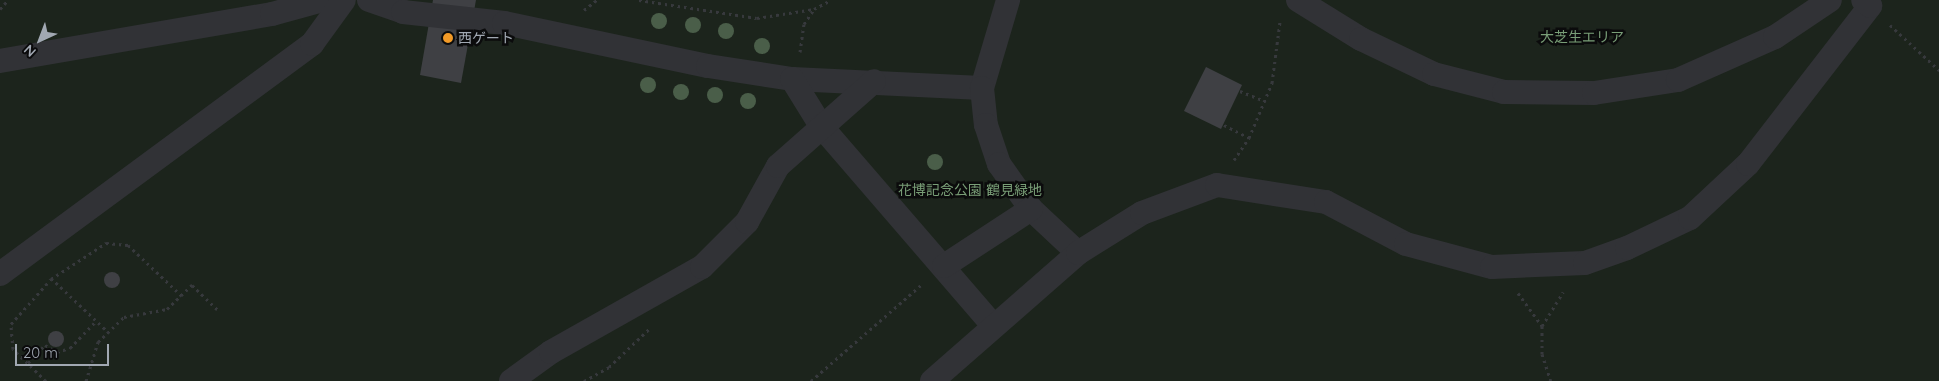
<!DOCTYPE html>
<html>
<head>
<meta charset="utf-8">
<style>
  body { margin:0 }
  #map { position:relative; width:1939px; height:381px; overflow:hidden; background:#101011; font-family:Quicksand,"Noto Sans JP",sans-serif }
  div>[style] { position:absolute }
  [style*='--x'] { left:calc(var(--x)*1px); top:calc(var(--y)*1px); width:calc(var(--w)*1px); rotate:calc(var(--a)*1deg) }
  .green>* { inset:0; background:#1c241c }
  .building>* { inset:0; background:#3f4044 }
  .round { border-radius:50% }
  .path>* { height:3px; margin-top:-1.5px; transform-origin:0; background:repeating-linear-gradient(90deg,#37393d 0 2.5px,transparent 0 6.5px) }
  .pedestrian>* { height:24px; margin:-12px; padding:0 12px; transform-origin:12px; border-radius:12px; background:#313236 }
  .trees>* { width:16px; height:16px; margin:-8px; border-radius:50%; background:#4a5e49 }
  .dots>* { width:14px; height:14px; translate:-50% -50%; box-sizing:border-box; border:2px solid #0b0b0c; border-radius:50% }
  span { translate:-50% -50%; white-space:nowrap; text-align:center; line-height:1.15; -webkit-text-stroke:5px #0b0b0c; paint-order:stroke }
  .park-label { font-size:14px; color:#799e77 }
  .poi-label { font-size:14px; color:#a1a8b2 }
  .left { translate:0 -50%; text-align:left }
  .north { position:absolute; left:15px; top:15px; width:50px; height:50px; -webkit-text-stroke:4px #0b0b0c; paint-order:stroke; rotate:223deg; font-size:14px; font-weight:700; line-height:20px; text-align:center; color:#a1a8b2 }
  .north::after { content:''; display:block; margin:auto; width:18px; height:22px; background:#a1a8b2; clip-path:polygon(50% 0,100% 100%,50% 72%,0 100%) }
  .scale { position:absolute; left:15px; top:344px; width:94px; height:22px; box-sizing:border-box; border:2px solid #a1a8b2; border-top:0; padding-left:6px; font-size:15px; line-height:18px; white-space:nowrap; color:#a1a8b2; -webkit-text-stroke:4px #0b0b0c; paint-order:stroke }
</style>
</head>
<body>
<div id="map">
  <div class="green">
    <div style="clip-path:polygon(0 0,1939px 0,1939px 381px,0 381px)"></div>
  </div>
  <div class="building">
    <div style="clip-path:polygon(433px 0,476px 0,461px 83px,420px 75px)"></div>
    <div style="clip-path:polygon(1206px 67px,1242px 85px,1221px 129px,1184px 111px)"></div>
    <div class="round" style="left:104px;top:272px;width:16px;height:16px"></div>
    <div class="round" style="left:48px;top:331px;width:16px;height:16px"></div>
  </div>
  <div class="path">
    <div style="--x:639;--y:0;--w:119;--a:8.7"></div>
    <div style="--x:757;--y:18;--w:58;--a:-9"></div>
    <div style="--x:814;--y:9;--w:19;--a:-28"></div>
    <div style="--x:0;--y:9;--w:12;--a:-48"></div>
    <div style="--x:584;--y:10;--w:16;--a:-38"></div>
    <div style="--x:1890;--y:25;--w:67;--a:42.6"></div>
    <div style="--x:800;--y:52;--w:28;--a:-82"></div>
    <div style="--x:804;--y:24;--w:18;--a:-56"></div>
    <div style="--x:1240;--y:91;--w:27;--a:22"></div>
    <div style="--x:1224;--y:125;--w:28;--a:27"></div>
    <div style="--x:1234;--y:160;--w:27;--a:-56"></div>
    <div style="--x:1249;--y:138;--w:60;--a:-67.3"></div>
    <div style="--x:1272;--y:83;--w:63;--a:-82.6"></div>
    <div style="--x:51;--y:278;--w:77;--a:43.4"></div>
    <div style="--x:1518;--y:293;--w:41;--a:54"></div>
    <div style="--x:1542;--y:326;--w:28;--a:90"></div>
    <div style="--x:1542;--y:354;--w:28;--a:72"></div>
    <div style="--x:1542;--y:326;--w:40;--a:-58"></div>
    <div style="--x:28;--y:363;--w:25;--a:-47"></div>
    <div style="--x:45;--y:345;--w:14;--a:30"></div>
    <div style="--x:57;--y:352;--w:14;--a:-17"></div>
    <div style="--x:70;--y:348;--w:37;--a:-46"></div>
    <div style="--x:46;--y:381;--w:46;--a:-135.9"></div>
    <div style="--x:13;--y:349;--w:25;--a:-95"></div>
    <div style="--x:11;--y:324;--w:60;--a:-48.4"></div>
    <div style="--x:51;--y:279;--w:66;--a:-33.2"></div>
    <div style="--x:106;--y:243;--w:22;--a:5"></div>
    <div style="--x:128;--y:245;--w:74;--a:43.4"></div>
    <div style="--x:86;--y:381;--w:41;--a:-72.9"></div>
    <div style="--x:98;--y:342;--w:36;--a:-44"></div>
    <div style="--x:124;--y:317;--w:44;--a:-10.5"></div>
    <div style="--x:167;--y:309;--w:35;--a:-44"></div>
    <div style="--x:192;--y:285;--w:35;--a:44"></div>
    <div style="--x:584;--y:381;--w:29;--a:-29"></div>
    <div style="--x:609;--y:367;--w:55;--a:-43.5"></div>
    <div style="--x:811;--y:381;--w:147;--a:-41.1"></div>
  </div>
  <div class="pedestrian">
    <div style="--x:369;--y:0;--w:36;--a:19"></div>
    <div style="--x:403;--y:12;--w:102;--a:6.2"></div>
    <div style="--x:504;--y:23;--w:208;--a:11.9"></div>
    <div style="--x:708;--y:66;--w:85;--a:8.8"></div>
    <div style="--x:792;--y:79;--w:190;--a:2.7"></div>
    <div style="--x:982;--y:88;--w:92;--a:-73.5"></div>
    <div style="--x:1298;--y:0;--w:74;--a:31.8"></div>
    <div style="--x:1361;--y:39;--w:81;--a:25.6"></div>
    <div style="--x:1434;--y:74;--w:72;--a:14.4"></div>
    <div style="--x:1504;--y:92;--w:90;--a:0.6"></div>
    <div style="--x:1594;--y:93;--w:85;--a:-8.8"></div>
    <div style="--x:1678;--y:80;--w:106;--a:-23.9"></div>
    <div style="--x:1775;--y:37;--w:66;--a:-33.9"></div>
    <div style="--x:0;--y:61;--w:276;--a:-9.8"></div>
    <div style="--x:272;--y:14;--w:53;--a:-15.4"></div>
    <div style="--x:792;--y:79;--w:55;--a:58.3"></div>
    <div style="--x:821;--y:126;--w:262;--a:49.2"></div>
    <div style="--x:982;--y:88;--w:37;--a:84"></div>
    <div style="--x:986;--y:125;--w:41;--a:71.6"></div>
    <div style="--x:999;--y:164;--w:55;--a:54.6"></div>
    <div style="--x:1031;--y:209;--w:64;--a:43.1"></div>
    <div style="--x:944;--y:266;--w:104;--a:-33.2"></div>
    <div style="--x:0;--y:274;--w:388;--a:-36.4"></div>
    <div style="--x:312;--y:44;--w:54;--a:-54"></div>
    <div style="--x:511;--y:381;--w:49;--a:-35.9"></div>
    <div style="--x:551;--y:352;--w:173;--a:-29.4"></div>
    <div style="--x:702;--y:267;--w:64;--a:-45"></div>
    <div style="--x:747;--y:222;--w:64;--a:-61"></div>
    <div style="--x:778;--y:166;--w:128;--a:-41.5"></div>
    <div style="--x:932;--y:381;--w:194;--a:-41.2"></div>
    <div style="--x:1078;--y:253;--w:75;--a:-32"></div>
    <div style="--x:1142;--y:213;--w:80;--a:-20.5"></div>
    <div style="--x:1217;--y:185;--w:110;--a:8.9"></div>
    <div style="--x:1326;--y:202;--w:90;--a:27.7"></div>
    <div style="--x:1406;--y:244;--w:89;--a:15"></div>
    <div style="--x:1492;--y:267;--w:93;--a:-2.5"></div>
    <div style="--x:1585;--y:263;--w:45;--a:-19.7"></div>
    <div style="--x:1627;--y:248;--w:70;--a:-25.5"></div>
    <div style="--x:1690;--y:218;--w:79;--a:-43"></div>
    <div style="--x:1748;--y:164;--w:200;--a:-52.3"></div>
    <div style="--x:1870;--y:6;--w:9;--a:-139"></div>
  </div>
  <div class="trees">
    <div style="left:659px;top:21px"></div>
    <div style="left:693px;top:25px"></div>
    <div style="left:726px;top:31px"></div>
    <div style="left:762px;top:46px"></div>
    <div style="left:648px;top:85px"></div>
    <div style="left:681px;top:92px"></div>
    <div style="left:715px;top:95px"></div>
    <div style="left:748px;top:101px"></div>
    <div style="left:935px;top:162px"></div>
  </div>
  <div class="dots">
    <div style="left:448px;top:38px;background:#f29a27"></div>
  </div>
  <div class="park-label">
    <span style="left:1582px;top:37px">大芝生エリア</span>
    <span style="left:970px;top:190px">花博記念公園 鶴見緑地</span>
  </div>
  <div class="poi-label">
    <span class="left" style="left:458px;top:38px">西ゲート</span>
  </div>
  <div class="north">N</div>
  <div class="scale">20 m</div>
</div>
</body>
</html>
